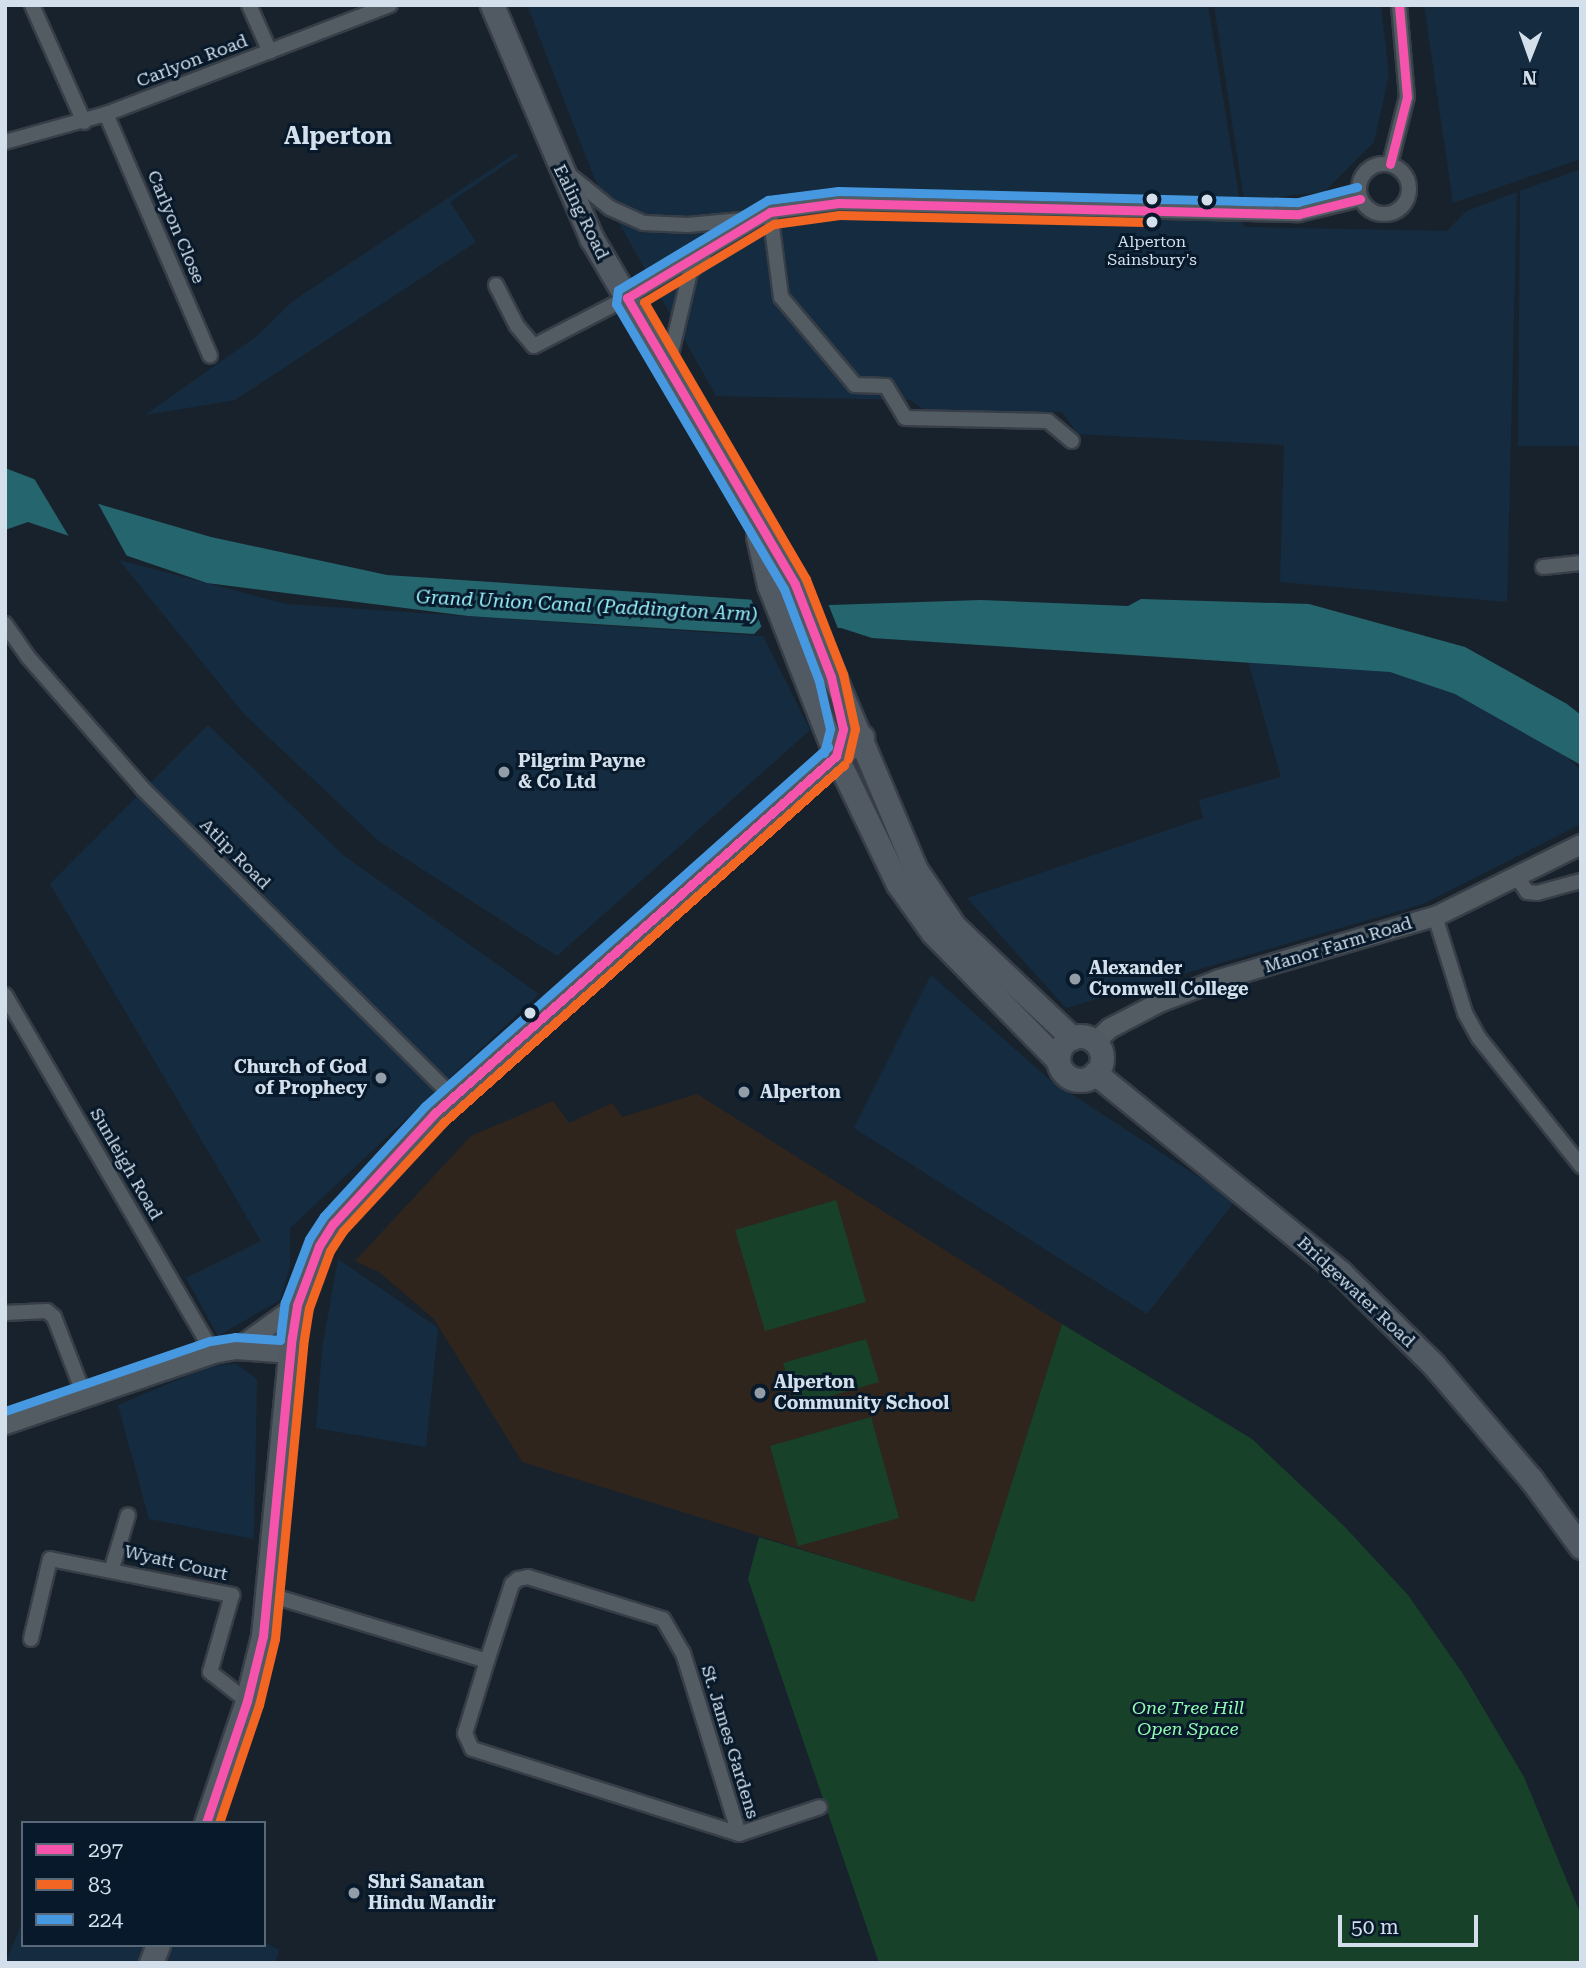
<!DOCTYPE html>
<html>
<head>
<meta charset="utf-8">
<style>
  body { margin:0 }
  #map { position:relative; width:1586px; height:1968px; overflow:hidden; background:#18222c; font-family:"Roboto Serif",serif }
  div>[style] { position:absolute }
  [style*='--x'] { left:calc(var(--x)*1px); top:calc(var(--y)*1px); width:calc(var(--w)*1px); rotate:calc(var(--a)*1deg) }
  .built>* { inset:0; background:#152c40 }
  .education>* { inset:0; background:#2f251c }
  .green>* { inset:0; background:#174129 }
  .water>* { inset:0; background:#25656d }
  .pier>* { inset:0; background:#18222c }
  .roads { filter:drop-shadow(2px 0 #373e47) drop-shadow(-2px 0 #373e47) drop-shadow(0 2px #373e47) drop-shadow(0 -2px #373e47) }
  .minor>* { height:14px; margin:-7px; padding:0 7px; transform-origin:7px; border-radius:7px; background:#545c63 }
  .minor>.ring { margin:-7px; padding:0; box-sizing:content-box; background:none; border:14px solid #545c63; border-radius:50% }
  .tertiary>* { height:19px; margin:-9.5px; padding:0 9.5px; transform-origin:9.5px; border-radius:9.5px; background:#545c63 }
  .primary>* { height:23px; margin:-11.5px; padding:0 11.5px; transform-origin:11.5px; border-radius:11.5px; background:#515963 }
  .primary>.ring { margin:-11.5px; padding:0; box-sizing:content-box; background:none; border:23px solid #515963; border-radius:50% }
  .bus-1>* { height:9px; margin:-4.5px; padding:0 4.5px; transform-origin:4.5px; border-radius:4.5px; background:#f653ac }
  .bus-2>* { height:9px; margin:-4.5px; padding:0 4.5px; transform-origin:4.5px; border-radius:4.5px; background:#f26522 }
  .bus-3>* { height:9px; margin:-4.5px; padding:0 4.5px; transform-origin:4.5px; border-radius:4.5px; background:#4699e1 }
  .dots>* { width:19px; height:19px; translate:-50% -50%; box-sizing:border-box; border:4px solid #07192a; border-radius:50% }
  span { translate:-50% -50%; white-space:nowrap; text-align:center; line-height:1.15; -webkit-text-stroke:6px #07192a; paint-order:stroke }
  .bus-label { font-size:16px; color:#d3dfea }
  .street-label { font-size:18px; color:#d3dfea }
  .poi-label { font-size:18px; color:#d3dfea; font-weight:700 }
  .left { translate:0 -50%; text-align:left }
  .right { translate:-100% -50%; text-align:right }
  .park-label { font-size:18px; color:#91fcb1; font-style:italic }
  .water-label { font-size:19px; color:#98f1fb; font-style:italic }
  .district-label { font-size:24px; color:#d3dfea; font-weight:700 }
  .frame { position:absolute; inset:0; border:7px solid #d3dfea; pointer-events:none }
  .legend { position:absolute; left:21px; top:1821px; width:245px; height:126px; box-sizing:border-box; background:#07192a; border:2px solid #596877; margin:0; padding:9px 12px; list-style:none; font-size:21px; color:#d3dfea }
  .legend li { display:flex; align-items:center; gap:14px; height:35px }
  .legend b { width:35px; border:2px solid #596877 }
  .north { position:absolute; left:1495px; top:21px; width:70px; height:70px; -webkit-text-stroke:5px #07192a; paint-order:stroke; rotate:181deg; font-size:19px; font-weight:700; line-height:28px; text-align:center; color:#d3dfea }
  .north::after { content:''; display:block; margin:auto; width:24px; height:32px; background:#d3dfea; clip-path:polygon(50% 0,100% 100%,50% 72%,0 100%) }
  .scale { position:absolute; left:1338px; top:1915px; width:140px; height:32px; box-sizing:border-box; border:4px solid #d3dfea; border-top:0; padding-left:9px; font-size:21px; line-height:24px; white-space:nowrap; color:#d3dfea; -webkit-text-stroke:5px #07192a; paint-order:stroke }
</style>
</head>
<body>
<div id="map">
  <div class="built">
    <div style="clip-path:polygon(527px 5px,1208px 5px,1244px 227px,1447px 231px,1467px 211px,1517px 192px,1507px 602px,1280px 582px,1284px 445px,1078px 434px,1062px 412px,924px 410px,911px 400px,716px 396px,595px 180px)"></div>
    <div style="clip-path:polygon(1214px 5px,1381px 5px,1389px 75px,1374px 142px,1324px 192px,1244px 200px)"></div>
    <div style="clip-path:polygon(1424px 5px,1581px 5px,1581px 159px,1453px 203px)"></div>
    <div style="clip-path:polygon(516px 153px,518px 156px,450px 202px,476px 242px,235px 400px,145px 415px,257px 336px,293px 301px)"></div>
    <div style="clip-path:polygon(1581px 169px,1581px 446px,1518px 446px,1520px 191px)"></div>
    <div style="clip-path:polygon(119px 560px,286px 604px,763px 636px,810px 730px,557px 956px,380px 842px,245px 715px)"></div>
    <div style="clip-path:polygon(1248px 661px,1382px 667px,1525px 720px,1581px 770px,1581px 824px,1423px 904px,1066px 1008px,967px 898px,1203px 818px,1199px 800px,1281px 777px)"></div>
    <div style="clip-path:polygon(208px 725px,343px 855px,539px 994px,290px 1228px,290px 1266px,280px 1300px,218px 1336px,186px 1278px,261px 1241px,50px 884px)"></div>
    <div style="clip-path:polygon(931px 975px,1050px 1080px,1235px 1201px,1147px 1314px,854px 1128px)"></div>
    <div style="clip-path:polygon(338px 1259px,438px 1328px,426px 1447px,316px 1428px,322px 1349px)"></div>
    <div style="clip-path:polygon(236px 1364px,257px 1379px,254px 1539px,149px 1519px,118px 1405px,210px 1366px)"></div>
    <div style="clip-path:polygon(23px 1921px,23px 1945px,264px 1942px,279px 1950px,275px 1963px,5px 1963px)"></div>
  </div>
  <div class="education">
    <div style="clip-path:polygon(697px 1094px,1062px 1324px,974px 1603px,522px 1462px,434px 1319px,379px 1272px,355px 1261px,471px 1136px,553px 1101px,569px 1123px,612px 1103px,622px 1117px)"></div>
  </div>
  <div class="green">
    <div style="clip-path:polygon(836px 1200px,866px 1302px,765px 1331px,735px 1230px)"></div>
    <div style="clip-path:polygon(1062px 1324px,1252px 1439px,1344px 1526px,1408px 1595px,1463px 1674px,1524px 1777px,1581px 1915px,1581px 1963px,879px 1963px,748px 1579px,759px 1537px,974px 1602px)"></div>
    <div style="clip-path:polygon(866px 1339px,879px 1382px,796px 1406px,783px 1363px)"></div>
    <div style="clip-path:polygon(871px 1417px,899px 1518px,798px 1546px,770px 1446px)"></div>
  </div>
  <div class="water">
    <div style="clip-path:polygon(5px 468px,102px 505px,211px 537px,387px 575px,830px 605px,981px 600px,1128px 606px,1141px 599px,1309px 604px,1465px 647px,1567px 704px,1581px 715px,1581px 765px,1455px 694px,1390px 672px,872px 638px,841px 628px,761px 627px,754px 634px,468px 616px,207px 583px,28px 522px,5px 530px)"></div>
  </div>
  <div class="pier">
    <div style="clip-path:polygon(32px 475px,95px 498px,129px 560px,71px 540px)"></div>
    <div style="clip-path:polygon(750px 596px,827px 601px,839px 631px,763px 631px)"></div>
  </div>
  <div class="roads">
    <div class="minor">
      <div style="--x:32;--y:5;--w:128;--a:66"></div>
      <div style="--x:249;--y:5;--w:51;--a:65.9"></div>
      <div style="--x:106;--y:114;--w:263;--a:66.7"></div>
      <div style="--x:5;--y:142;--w:105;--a:-15.5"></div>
      <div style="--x:106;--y:114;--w:304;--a:-21"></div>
      <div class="ring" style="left:1359px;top:164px;width:36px;height:36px"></div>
      <div style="--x:1390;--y:164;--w:69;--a:-75.8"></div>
      <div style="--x:1407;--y:97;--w:92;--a:-95"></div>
      <div style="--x:568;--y:174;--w:54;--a:39"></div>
      <div style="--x:610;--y:208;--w:37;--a:24"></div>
      <div style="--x:644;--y:223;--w:44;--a:2.6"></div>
      <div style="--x:688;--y:225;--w:64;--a:-5.4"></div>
      <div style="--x:770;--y:212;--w:86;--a:82.6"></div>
      <div style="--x:781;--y:297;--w:115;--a:49.9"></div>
      <div style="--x:855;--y:385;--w:31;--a:2"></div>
      <div style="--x:886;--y:386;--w:37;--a:59"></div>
      <div style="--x:905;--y:418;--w:143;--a:1.2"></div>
      <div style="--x:1048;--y:421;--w:31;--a:40"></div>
      <div style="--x:496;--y:285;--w:46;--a:62.9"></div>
      <div style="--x:517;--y:326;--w:26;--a:50"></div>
      <div style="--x:534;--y:346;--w:105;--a:-27.3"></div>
      <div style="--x:627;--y:298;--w:167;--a:-31"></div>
      <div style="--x:770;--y:212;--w:69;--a:-7.5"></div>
      <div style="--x:838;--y:203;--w:461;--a:1.4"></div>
      <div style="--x:1299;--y:214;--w:63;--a:-13.8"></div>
      <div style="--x:668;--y:366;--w:97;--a:-76.8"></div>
      <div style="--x:690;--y:272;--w:22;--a:-51"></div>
      <div style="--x:1543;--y:567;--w:38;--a:-6"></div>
      <div style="--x:5;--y:624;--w:40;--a:55.1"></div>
      <div style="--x:28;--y:657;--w:175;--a:48.9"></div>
      <div style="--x:143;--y:789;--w:437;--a:44.8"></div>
      <div style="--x:1517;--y:877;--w:18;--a:56"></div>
      <div style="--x:1527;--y:892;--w:10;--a:6"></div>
      <div style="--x:1537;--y:893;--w:46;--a:-15.3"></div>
      <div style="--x:1435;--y:916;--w:102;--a:72.8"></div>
      <div style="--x:1465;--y:1013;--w:29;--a:61"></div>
      <div style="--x:1479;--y:1038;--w:164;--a:51.4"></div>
      <div style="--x:5;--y:995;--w:414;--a:59.8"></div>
      <div style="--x:5;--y:1313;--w:42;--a:-2.7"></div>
      <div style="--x:47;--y:1311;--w:9;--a:41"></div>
      <div style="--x:54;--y:1317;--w:86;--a:68.8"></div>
      <div style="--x:112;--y:1568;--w:55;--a:-73.2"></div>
      <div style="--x:270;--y:1595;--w:227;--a:16.9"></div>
      <div style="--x:487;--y:1661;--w:81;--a:-72"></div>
      <div style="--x:512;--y:1584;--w:8;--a:-40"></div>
      <div style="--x:518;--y:1579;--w:10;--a:-11"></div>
      <div style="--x:528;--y:1577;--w:141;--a:17.3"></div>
      <div style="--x:663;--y:1619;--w:39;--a:60"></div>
      <div style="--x:683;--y:1653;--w:189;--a:72.8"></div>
      <div style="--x:739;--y:1834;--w:280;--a:-162.3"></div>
      <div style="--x:472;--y:1749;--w:17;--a:-114"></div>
      <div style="--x:465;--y:1733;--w:75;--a:-73"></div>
      <div style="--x:31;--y:1639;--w:82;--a:-76.6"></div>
      <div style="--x:50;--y:1559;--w:186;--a:11.2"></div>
      <div style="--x:232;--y:1595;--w:80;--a:105.9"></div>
      <div style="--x:210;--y:1672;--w:47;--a:38.1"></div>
      <div style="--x:739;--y:1834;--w:85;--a:-18.4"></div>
    </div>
    <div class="tertiary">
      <div style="--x:1094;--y:1042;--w:21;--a:-43"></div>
      <div style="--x:1109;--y:1028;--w:56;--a:-27.5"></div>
      <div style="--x:1159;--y:1002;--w:64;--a:-21"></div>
      <div style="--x:1219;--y:979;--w:225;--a:-16.3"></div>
      <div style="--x:1435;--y:916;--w:163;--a:-26.3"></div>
      <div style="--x:236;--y:1349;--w:75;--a:-35.8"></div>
      <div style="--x:5;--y:1424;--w:220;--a:-18.8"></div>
      <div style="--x:213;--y:1353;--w:23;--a:-10"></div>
      <div style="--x:236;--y:1349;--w:55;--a:4.2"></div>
    </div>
    <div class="primary">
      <div style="--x:492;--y:5;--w:254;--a:66.9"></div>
      <div style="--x:592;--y:239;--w:400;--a:59.5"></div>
      <div style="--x:795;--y:584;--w:311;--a:67.1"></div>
      <div style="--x:916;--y:870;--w:68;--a:55.8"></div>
      <div style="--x:954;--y:926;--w:163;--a:43.5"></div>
      <div style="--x:758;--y:537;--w:49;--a:77.1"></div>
      <div style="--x:769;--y:585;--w:184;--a:68.6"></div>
      <div style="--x:836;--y:756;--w:142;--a:64.2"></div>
      <div style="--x:898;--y:884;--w:60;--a:54.5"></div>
      <div style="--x:933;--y:933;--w:178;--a:45.5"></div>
      <div class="ring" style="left:1058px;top:1036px;width:21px;height:21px"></div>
      <div style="--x:1095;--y:1073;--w:316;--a:39.1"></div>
      <div style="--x:1340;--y:1272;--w:131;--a:44.7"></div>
      <div style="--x:1433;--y:1364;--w:151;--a:49.6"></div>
      <div style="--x:1531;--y:1479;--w:84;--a:53.7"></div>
      <div style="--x:206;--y:1823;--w:129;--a:-71.4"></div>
      <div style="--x:247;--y:1701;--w:67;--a:-76.2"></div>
      <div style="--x:263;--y:1636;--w:300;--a:-84.5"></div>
      <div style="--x:292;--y:1337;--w:32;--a:-81"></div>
      <div style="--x:297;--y:1305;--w:63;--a:-69.6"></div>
      <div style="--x:319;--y:1246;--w:26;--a:-58"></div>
      <div style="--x:333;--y:1224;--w:149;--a:-47.4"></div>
      <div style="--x:434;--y:1114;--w:499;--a:-41.7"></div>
      <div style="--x:806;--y:782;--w:72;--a:-38.8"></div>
      <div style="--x:151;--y:1963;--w:19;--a:-69"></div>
    </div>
  </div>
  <div class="bus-1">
    <div style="--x:1390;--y:164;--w:69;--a:-75.8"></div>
    <div style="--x:1407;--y:97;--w:92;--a:-95"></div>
    <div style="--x:836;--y:756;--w:28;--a:-75"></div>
    <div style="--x:843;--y:729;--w:53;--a:-103"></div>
    <div style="--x:831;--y:677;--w:100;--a:-111.2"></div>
    <div style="--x:795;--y:584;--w:332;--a:-120.4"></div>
    <div style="--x:627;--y:298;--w:167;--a:-31"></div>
    <div style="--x:770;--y:212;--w:69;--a:-7.5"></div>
    <div style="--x:838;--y:203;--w:461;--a:1.4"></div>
    <div style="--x:1299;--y:214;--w:63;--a:-13.8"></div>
    <div style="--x:206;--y:1823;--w:129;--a:-71.4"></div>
    <div style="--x:247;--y:1701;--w:67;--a:-76.2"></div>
    <div style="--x:263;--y:1636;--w:300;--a:-84.5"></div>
    <div style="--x:292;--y:1337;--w:32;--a:-81"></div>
    <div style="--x:297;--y:1305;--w:63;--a:-69.6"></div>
    <div style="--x:319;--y:1246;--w:26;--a:-58"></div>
    <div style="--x:333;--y:1224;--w:149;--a:-47.4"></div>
    <div style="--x:434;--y:1114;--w:538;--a:-41.69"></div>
  </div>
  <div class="bus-2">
    <div style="--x:848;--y:759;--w:31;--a:-77"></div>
    <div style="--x:855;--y:729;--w:56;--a:-102.3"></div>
    <div style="--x:843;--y:674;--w:102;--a:-111.3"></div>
    <div style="--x:806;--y:579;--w:321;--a:-120.3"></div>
    <div style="--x:644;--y:302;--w:152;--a:-31"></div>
    <div style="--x:774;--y:224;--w:66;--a:-7.9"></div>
    <div style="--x:839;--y:215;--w:316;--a:1.3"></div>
    <div style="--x:219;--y:1823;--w:125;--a:-71.3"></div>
    <div style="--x:259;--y:1705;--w:68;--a:-76.4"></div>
    <div style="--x:275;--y:1639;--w:301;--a:-84.5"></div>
    <div style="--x:304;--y:1339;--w:31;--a:-81"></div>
    <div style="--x:309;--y:1308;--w:61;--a:-69.8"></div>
    <div style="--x:330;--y:1251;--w:24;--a:-57"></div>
    <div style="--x:343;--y:1231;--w:147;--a:-47.2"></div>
    <div style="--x:443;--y:1123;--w:538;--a:-41.76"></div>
  </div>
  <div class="bus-3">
    <div style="--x:824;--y:753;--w:25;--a:-76"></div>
    <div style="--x:830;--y:729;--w:49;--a:-102.9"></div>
    <div style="--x:819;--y:681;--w:98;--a:-110.8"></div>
    <div style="--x:784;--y:589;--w:331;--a:-120.5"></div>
    <div style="--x:616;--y:304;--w:14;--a:-82"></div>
    <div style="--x:618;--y:290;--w:175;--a:-31"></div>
    <div style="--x:768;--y:200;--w:71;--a:-7.3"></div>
    <div style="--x:838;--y:191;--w:460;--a:1.4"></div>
    <div style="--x:1298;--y:202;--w:61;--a:-14.3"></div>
    <div style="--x:5;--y:1411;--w:217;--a:-18.9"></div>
    <div style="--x:210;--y:1341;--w:25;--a:-9"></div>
    <div style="--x:235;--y:1337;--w:45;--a:3.8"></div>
    <div style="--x:280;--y:1340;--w:38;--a:-83"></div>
    <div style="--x:285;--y:1302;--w:67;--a:-69.1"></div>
    <div style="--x:309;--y:1239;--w:27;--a:-57"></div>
    <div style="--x:324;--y:1216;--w:149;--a:-47.4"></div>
    <div style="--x:425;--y:1106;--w:540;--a:-41.7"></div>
  </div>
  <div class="dots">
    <div style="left:1152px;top:199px;background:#d3dfea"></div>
    <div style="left:1207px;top:200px;background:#d3dfea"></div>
    <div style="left:1152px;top:222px;background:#d3dfea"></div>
    <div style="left:504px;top:772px;background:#929da8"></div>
    <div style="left:1075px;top:979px;background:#929da8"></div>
    <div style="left:530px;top:1013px;background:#d3dfea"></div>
    <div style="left:381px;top:1078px;background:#929da8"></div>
    <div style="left:744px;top:1092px;background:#929da8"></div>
    <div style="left:760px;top:1393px;background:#929da8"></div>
    <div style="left:354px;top:1893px;background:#929da8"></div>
  </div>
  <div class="bus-label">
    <span style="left:1152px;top:251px">Alperton<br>Sainsbury's</span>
  </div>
  <div class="street-label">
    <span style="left:192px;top:61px;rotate:-21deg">Carlyon Road</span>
    <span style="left:581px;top:212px;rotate:64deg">Ealing Road</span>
    <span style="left:176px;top:227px;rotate:67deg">Carlyon Close</span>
    <span style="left:235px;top:854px;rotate:45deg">Atlip Road</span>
    <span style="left:1338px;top:945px;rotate:-17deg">Manor Farm Road</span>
    <span style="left:126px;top:1164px;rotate:60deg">Sunleigh Road</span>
    <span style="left:1356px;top:1292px;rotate:43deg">Bridgewater Road</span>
    <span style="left:176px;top:1563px;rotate:13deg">Wyatt Court</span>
    <span style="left:730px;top:1742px;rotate:73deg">St. James Gardens</span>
  </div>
  <div class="poi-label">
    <span class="left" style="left:518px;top:772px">Pilgrim Payne<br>&amp; Co Ltd</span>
    <span class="left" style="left:1089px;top:979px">Alexander<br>Cromwell College</span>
    <span class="right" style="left:367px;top:1078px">Church of God<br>of Prophecy</span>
    <span class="left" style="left:760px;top:1092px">Alperton</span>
    <span class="left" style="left:774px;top:1393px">Alperton<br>Community School</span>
    <span class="left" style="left:368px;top:1893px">Shri Sanatan<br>Hindu Mandir</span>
  </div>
  <div class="park-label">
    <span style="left:1188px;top:1719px">One Tree Hill<br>Open Space</span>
  </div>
  <div class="water-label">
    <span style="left:587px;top:606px;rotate:3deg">Grand Union Canal (Paddington Arm)</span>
  </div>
  <div class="district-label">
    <span style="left:338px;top:137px">Alperton</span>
  </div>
  <div class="frame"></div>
  <ul class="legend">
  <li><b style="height:9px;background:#f653ac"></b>297</li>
  <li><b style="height:9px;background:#f26522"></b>83</li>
  <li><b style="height:9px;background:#4699e1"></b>224</li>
  </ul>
  <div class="north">N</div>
  <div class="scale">50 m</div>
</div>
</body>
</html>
